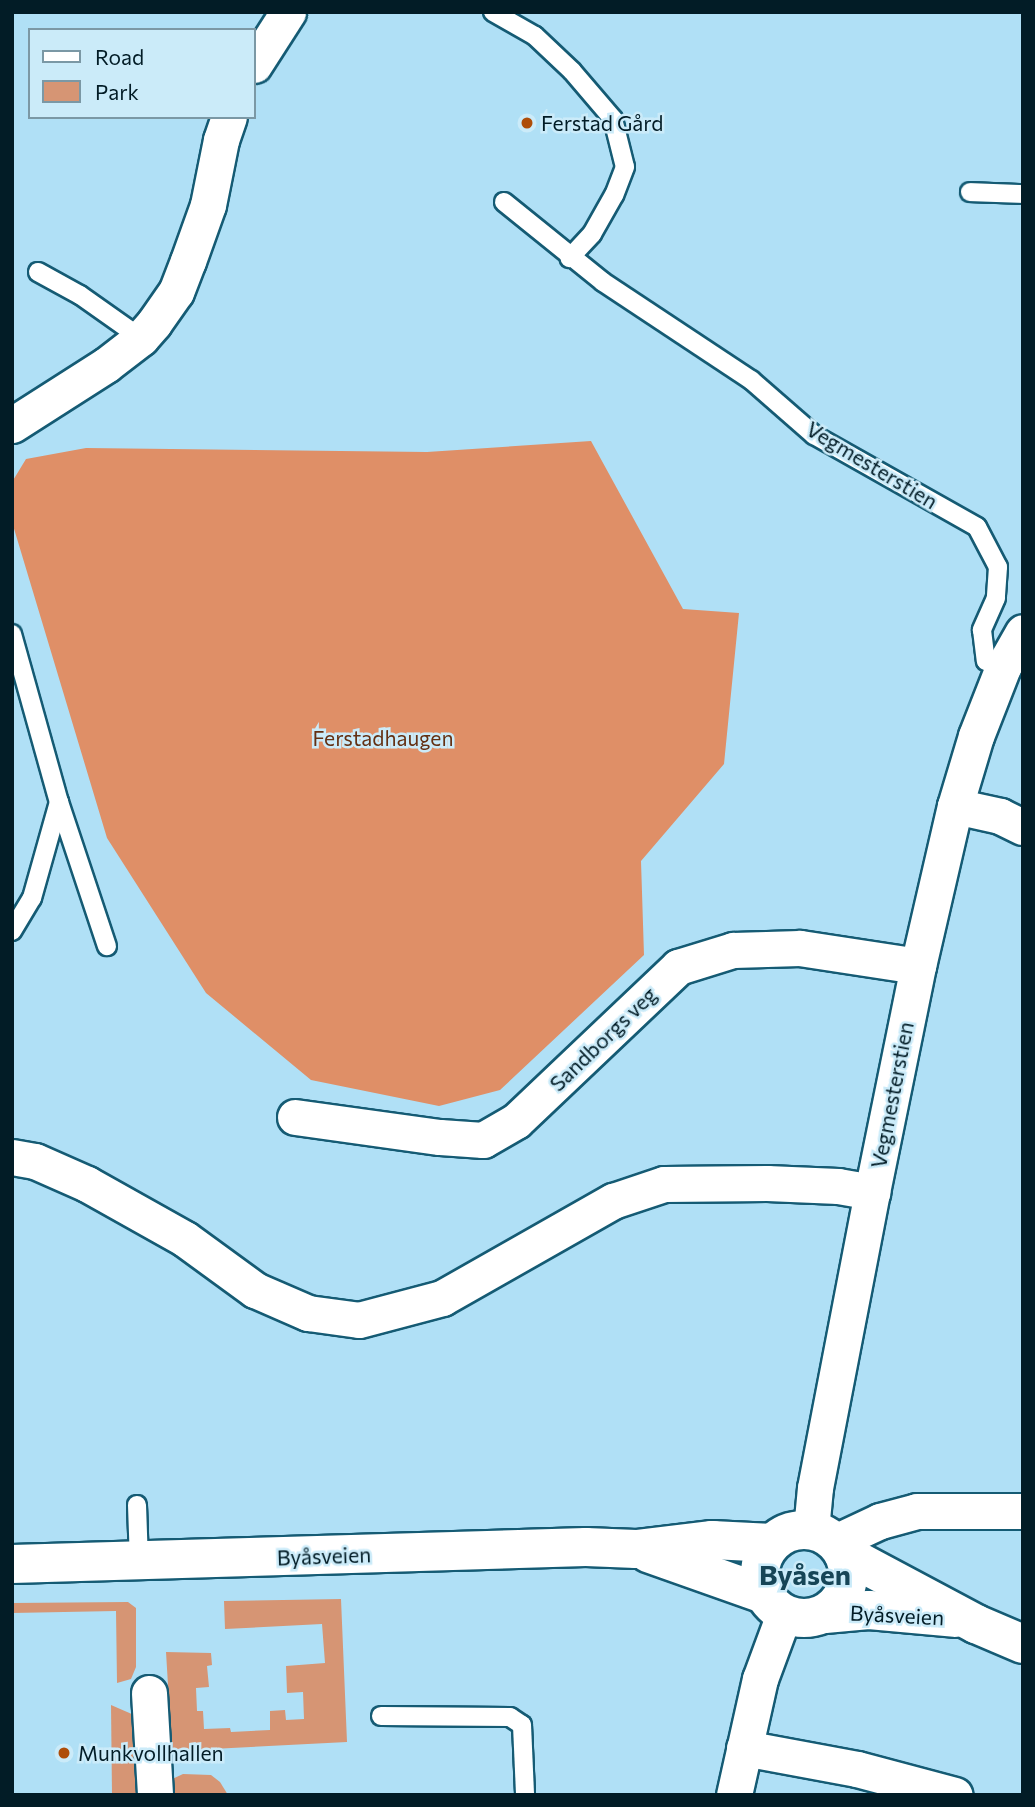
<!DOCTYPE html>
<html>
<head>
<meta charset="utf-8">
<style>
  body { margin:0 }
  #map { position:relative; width:1035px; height:1807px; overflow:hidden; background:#b0e0f6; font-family:Commissioner,sans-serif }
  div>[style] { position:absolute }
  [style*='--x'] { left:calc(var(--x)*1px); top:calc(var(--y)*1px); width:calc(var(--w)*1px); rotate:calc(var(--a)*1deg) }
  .green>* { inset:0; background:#d69574 }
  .forest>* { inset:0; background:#df8f67 }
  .roads { filter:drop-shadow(2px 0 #155b74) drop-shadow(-2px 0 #155b74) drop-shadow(0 2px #155b74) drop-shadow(0 -2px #155b74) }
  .service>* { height:18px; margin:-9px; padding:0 9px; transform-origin:9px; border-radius:9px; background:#fff }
  .minor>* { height:35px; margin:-17.5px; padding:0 17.5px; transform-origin:17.5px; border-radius:17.5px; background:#fff }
  .secondary>* { height:38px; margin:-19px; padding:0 19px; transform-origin:19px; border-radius:19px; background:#fff }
  .secondary>.ring { margin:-19px; padding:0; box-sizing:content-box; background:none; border:38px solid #fff; border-radius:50% }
  .dots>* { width:19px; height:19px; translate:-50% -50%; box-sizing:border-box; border:4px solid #cbebf9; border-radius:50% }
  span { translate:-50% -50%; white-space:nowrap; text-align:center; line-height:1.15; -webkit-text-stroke:5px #cbebf9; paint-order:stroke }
  .poi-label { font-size:21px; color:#021c26 }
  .left { translate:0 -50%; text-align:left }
  .street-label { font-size:21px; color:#021c26 }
  .park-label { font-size:21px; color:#643013 }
  .district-label { font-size:28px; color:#164557; font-weight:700 }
  .frame { position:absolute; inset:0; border:14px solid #021c26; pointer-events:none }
  .legend { position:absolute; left:28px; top:28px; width:228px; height:91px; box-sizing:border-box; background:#cbebf9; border:2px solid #7b98a5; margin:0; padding:9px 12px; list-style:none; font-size:21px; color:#021c26 }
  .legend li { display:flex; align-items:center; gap:14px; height:35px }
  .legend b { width:35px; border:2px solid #7b98a5 }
</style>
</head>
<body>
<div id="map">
  <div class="green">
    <div style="clip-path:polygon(341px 1599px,347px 1742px,172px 1751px,166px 1652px,211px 1653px,212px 1665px,207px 1666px,209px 1687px,196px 1688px,197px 1711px,203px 1711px,204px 1729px,230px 1728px,231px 1732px,270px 1730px,270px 1711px,285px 1710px,286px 1720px,304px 1719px,303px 1692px,287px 1693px,286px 1666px,325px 1663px,322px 1624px,225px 1629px,224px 1601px)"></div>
    <div style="clip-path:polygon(128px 1602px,136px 1608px,136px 1667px,131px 1679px,117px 1683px,116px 1611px,12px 1613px,12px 1603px)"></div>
    <div style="clip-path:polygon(111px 1705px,134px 1715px,143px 1795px,112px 1795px)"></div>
    <div style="clip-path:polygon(183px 1774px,211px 1775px,220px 1782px,228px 1795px,169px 1795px,168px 1781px)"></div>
  </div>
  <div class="forest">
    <div style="clip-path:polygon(591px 441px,683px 609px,739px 613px,724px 764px,641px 861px,644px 955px,500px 1090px,439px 1106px,311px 1080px,206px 993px,107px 838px,12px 522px,12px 482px,26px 459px,86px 448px,427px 452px)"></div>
  </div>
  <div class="roads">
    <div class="service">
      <div style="--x:493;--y:12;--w:48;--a:29.7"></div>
      <div style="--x:535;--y:36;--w:51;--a:43.4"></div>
      <div style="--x:572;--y:71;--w:63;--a:49.5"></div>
      <div style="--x:613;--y:119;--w:49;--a:76"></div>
      <div style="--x:625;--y:167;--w:30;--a:111"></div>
      <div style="--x:614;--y:195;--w:45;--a:119.4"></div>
      <div style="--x:592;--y:234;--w:33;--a:133"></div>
      <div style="--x:970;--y:192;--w:53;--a:2.2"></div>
      <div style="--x:504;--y:202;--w:127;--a:38.9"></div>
      <div style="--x:603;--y:282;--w:178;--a:33.5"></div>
      <div style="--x:751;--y:380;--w:84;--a:41.1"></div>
      <div style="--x:814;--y:435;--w:187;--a:29.4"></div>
      <div style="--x:977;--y:527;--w:45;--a:62.3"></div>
      <div style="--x:998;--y:567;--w:31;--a:94"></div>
      <div style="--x:996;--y:598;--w:35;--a:114"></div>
      <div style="--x:982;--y:630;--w:31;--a:83"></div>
      <div style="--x:986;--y:661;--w:18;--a:19"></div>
      <div style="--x:38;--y:272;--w:48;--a:28.7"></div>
      <div style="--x:80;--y:295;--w:75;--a:35.2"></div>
      <div style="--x:12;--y:634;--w:174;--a:74.4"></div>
      <div style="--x:59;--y:802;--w:152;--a:71.6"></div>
      <div style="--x:12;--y:931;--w:39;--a:-59"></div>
      <div style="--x:32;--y:898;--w:100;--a:-74.3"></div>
      <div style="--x:137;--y:1505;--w:57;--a:88"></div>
      <div style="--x:381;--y:1716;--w:129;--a:0.4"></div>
      <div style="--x:510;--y:1717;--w:14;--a:34"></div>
      <div style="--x:522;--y:1725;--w:70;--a:87.5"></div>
    </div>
    <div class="minor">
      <div style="--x:254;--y:65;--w:63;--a:-57.3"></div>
      <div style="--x:12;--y:425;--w:112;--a:-32.6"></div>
      <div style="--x:106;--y:365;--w:44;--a:-37.6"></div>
      <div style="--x:141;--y:338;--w:20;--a:-49"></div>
      <div style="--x:154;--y:323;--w:38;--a:-55"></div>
      <div style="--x:176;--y:292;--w:33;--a:-69"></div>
      <div style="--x:188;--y:261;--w:59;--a:-70.3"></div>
      <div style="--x:208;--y:205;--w:66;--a:-78.7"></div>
      <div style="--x:221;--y:140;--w:24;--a:-71"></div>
      <div style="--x:955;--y:806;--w:46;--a:12.5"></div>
      <div style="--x:1000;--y:816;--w:25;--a:26"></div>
      <div style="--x:295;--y:1117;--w:146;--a:7.9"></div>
      <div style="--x:440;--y:1137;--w:43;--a:4"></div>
      <div style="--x:483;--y:1140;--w:38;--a:-30"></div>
      <div style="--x:516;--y:1121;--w:224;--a:-43.5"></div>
      <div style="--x:678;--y:967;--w:58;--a:-17.2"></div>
      <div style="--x:733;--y:950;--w:67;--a:-1.7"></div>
      <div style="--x:800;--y:948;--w:119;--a:8.7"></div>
      <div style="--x:12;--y:1157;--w:23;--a:10"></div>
      <div style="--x:35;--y:1161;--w:57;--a:23.9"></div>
      <div style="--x:87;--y:1184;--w:112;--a:29.3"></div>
      <div style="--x:185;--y:1239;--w:87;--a:36.1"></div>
      <div style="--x:255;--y:1290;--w:58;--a:23.5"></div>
      <div style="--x:308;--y:1313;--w:51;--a:7.8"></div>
      <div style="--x:359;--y:1320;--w:86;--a:-14.8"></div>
      <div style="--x:442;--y:1298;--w:197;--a:-29.6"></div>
      <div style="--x:613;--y:1201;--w:54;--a:-18.4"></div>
      <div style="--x:664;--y:1184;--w:103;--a:-0.6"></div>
      <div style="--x:767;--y:1183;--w:71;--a:2.4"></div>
      <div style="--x:838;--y:1186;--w:35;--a:10"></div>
      <div style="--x:811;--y:1530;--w:42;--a:-84.6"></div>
      <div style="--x:815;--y:1488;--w:301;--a:-79.1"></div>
      <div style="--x:872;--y:1192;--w:231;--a:-78.5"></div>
      <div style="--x:918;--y:966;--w:164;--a:-77"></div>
      <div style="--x:955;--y:806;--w:73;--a:-73.3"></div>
      <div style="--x:976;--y:736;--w:74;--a:-68.6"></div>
      <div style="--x:1003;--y:667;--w:40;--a:-60.3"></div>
      <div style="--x:835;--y:1542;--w:50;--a:-25"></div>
      <div style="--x:880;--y:1521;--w:38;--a:-15"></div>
      <div style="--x:917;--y:1511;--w:106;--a:0"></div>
      <div style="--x:149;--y:1693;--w:102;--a:86.6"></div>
      <div style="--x:744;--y:1748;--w:115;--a:10.5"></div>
      <div style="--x:857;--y:1769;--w:101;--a:14.9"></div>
      <div style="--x:734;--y:1795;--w:119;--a:-77.4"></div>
      <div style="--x:760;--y:1679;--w:69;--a:-69.7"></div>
    </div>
    <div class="secondary">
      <div class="ring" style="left:760px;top:1530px;width:50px;height:50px"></div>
      <div style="--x:648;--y:1553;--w:123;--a:19.5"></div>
      <div style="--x:843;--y:1553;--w:151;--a:28.1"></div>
      <div style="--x:976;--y:1624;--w:51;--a:23.1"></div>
      <div style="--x:12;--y:1564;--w:574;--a:-1.7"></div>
      <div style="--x:586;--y:1547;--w:50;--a:2.3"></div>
      <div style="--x:636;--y:1549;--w:77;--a:-6.8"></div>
      <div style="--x:712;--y:1540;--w:60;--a:2.9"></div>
      <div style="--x:825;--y:1614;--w:44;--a:-5.2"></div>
      <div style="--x:869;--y:1610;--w:86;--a:5.3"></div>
    </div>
  </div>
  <div class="dots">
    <div style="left:527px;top:123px;background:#ae4d09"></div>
    <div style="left:64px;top:1753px;background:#ae4d09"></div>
  </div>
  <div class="poi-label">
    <span class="left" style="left:541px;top:123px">Ferstad Gård</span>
    <span class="left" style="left:78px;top:1753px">Munkvollhallen</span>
  </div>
  <div class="street-label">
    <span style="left:872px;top:465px;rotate:31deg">Vegmesterstien</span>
    <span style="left:603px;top:1039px;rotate:-44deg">Sandborgs veg</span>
    <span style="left:892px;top:1095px;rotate:-79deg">Vegmesterstien</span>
    <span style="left:324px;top:1556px;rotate:-2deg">Byåsveien</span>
    <span style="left:897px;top:1615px;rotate:3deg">Byåsveien</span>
  </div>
  <div class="park-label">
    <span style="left:383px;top:738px">Ferstadhaugen</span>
  </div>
  <div class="district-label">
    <span style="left:805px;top:1574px">Byåsen</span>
  </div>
  <div class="frame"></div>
  <ul class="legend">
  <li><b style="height:9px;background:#fff"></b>Road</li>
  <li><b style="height:19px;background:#d69574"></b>Park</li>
  </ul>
</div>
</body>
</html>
